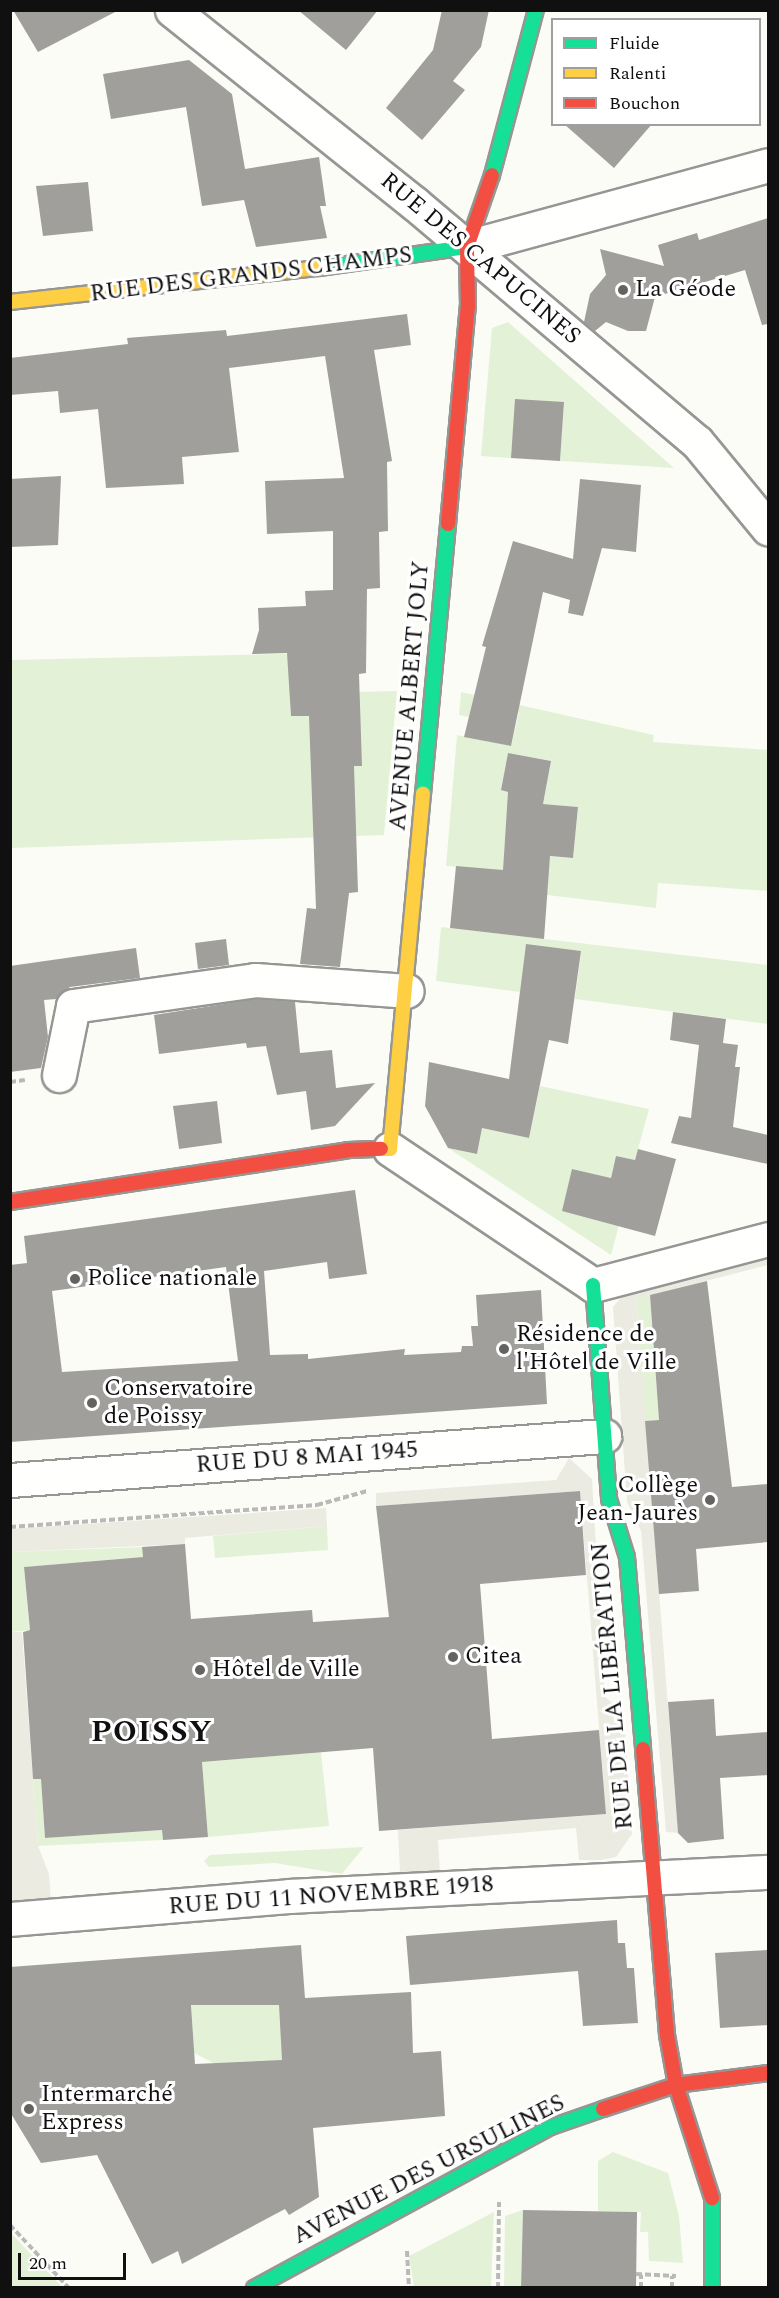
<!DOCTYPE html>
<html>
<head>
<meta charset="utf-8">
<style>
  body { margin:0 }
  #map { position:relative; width:779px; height:2298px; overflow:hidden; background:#fcfcf7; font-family:Spectral,serif }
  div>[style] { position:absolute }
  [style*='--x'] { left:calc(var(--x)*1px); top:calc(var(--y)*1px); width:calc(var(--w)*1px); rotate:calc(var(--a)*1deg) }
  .green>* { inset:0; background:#e3f2d7 }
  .plaza>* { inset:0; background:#ecebe2 }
  .building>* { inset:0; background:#a09f9c }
  .path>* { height:4px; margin-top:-2px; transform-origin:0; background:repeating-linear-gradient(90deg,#b9b9b8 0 6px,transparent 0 9px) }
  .roads { filter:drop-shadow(2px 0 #969694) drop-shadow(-2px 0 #969694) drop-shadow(0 2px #969694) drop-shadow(0 -2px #969694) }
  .street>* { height:33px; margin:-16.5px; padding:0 16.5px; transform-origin:16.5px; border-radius:16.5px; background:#fffffe }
  .fast>* { height:14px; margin:-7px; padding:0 7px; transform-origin:7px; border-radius:7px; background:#16e098 }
  .slow>* { height:14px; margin:-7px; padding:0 7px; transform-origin:7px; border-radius:7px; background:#ffcf43 }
  .jam>* { height:14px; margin:-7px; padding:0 7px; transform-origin:7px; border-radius:7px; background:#f24e42 }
  .dots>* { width:16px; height:16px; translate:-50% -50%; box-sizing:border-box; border:3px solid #fff; border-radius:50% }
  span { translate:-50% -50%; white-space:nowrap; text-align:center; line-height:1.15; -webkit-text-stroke:6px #fff; paint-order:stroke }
  .street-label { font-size:24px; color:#101010 }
  .poi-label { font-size:24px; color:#101010 }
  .left { translate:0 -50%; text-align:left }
  .right { translate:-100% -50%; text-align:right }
  .district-label { font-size:30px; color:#101010; font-weight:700; letter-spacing:1.5px }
  .frame { position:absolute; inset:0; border:12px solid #101010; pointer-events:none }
  .legend { position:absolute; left:551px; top:18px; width:210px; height:108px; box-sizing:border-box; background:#fff; border:2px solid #9f9f9f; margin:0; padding:8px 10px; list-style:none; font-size:18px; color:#101010 }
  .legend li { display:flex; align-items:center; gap:12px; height:30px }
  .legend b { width:30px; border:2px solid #9f9f9f }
  .scale { position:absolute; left:18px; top:2253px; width:108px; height:27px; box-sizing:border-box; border:3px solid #101010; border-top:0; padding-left:8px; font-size:18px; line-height:21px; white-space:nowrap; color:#101010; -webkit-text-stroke:4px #fff; paint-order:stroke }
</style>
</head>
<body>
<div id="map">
  <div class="green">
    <div style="clip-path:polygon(508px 322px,674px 468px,560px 461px,564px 403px,511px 458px,481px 456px,492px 328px)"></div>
    <div style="clip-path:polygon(318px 653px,290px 694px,291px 716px,309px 716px,355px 692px,397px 691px,384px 835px,11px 848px,10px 660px)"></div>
    <div style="clip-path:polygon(evenodd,461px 692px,654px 735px,653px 742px,768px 750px,768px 891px,658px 883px,656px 908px,547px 895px,548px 874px,446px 866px,457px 735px,511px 746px,519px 713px,478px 703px,474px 718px,459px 715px,461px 692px,508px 753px,551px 761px,544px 799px,501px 790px,508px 753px,461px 692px,508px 801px,578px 807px,573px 858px,504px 853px,508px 801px)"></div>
    <div style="clip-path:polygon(441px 927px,768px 965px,768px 1024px,575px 999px,581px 951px,526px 945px,520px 992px,436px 981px)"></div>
    <div style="clip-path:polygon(540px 1086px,649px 1109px,635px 1160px,616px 1156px,611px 1178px,572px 1169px,619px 1225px,611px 1255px,448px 1148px,477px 1154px,482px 1128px,529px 1138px)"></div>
    <div style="clip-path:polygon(650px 1295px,659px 1420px,645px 1421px,636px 1299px)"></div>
    <div style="clip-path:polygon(327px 1526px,328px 1550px,215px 1558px,213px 1536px)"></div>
    <div style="clip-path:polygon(142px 1547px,143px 1557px,24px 1567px,30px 1630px,11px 1632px,11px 1552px)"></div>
    <div style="clip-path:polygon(321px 1752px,329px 1826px,208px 1837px,202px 1762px)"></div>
    <div style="clip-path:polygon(33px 1779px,41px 1779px,45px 1838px,162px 1830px,163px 1840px,38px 1846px)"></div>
    <div style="clip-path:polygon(364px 1847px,342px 1874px,275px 1863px,209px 1867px,204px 1861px,210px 1855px)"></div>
    <div style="clip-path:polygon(304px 1994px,282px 2060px,231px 2072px,194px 2053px,191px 2002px)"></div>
    <div style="clip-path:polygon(613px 2152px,668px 2173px,679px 2216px,683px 2263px,649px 2261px,648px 2232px,640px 2232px,641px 2212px,598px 2211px,598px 2161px)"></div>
    <div style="clip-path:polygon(523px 2210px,521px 2287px,504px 2288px,505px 2216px)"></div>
    <div style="clip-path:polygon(494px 2212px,491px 2287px,414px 2287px,409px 2256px)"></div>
    <div style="clip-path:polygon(10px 2233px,11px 2233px,62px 2287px,11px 2287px)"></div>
  </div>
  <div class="plaza">
    <div style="clip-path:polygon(768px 1251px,768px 1265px,636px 1299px,678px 1833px,666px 1832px,641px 1531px,627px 1502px,613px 1307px,627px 1290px)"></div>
    <div style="clip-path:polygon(569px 1458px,592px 1479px,605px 1697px,624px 1712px,632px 1834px,616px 1857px,601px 1860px,579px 1860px,576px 1828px,438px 1840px,440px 1872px,400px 1874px,398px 1830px,606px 1814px,580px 1491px,376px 1506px,376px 1493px,556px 1480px)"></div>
    <div style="clip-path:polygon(326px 1508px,327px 1526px,185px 1538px,185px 1544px,11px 1552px,10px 1529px)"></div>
    <div style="clip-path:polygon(10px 1632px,22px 1632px,38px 1846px,49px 1874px,51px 1902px,11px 1904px)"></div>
  </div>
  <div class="building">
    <div style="clip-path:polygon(13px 10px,119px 10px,38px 52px)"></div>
    <div style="clip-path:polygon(298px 10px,378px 10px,346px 50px)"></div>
    <div style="clip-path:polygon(442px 10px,489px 10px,481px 47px,453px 81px,465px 90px,422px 140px,386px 108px,433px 50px)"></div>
    <div style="clip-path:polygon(189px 60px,232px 94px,245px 169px,319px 157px,326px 206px,320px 206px,327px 238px,256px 247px,244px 200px,202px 206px,186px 107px,111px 119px,103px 74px)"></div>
    <div style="clip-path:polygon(564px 124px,652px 124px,614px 168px)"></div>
    <div style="clip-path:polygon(88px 182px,93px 231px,43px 236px,36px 186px)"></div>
    <div style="clip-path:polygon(768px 218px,768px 324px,762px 325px,745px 270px,655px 297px,646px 331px,628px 331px,606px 322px,595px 331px,584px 322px,590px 294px,606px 275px,600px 249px,664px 266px,658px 245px,697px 233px,699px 240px)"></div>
    <div style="clip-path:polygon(407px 314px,411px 345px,374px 350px,392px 461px,387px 462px,388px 531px,379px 532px,380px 588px,367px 589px,366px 673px,359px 674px,362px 766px,354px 766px,358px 892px,349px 893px,340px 967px,300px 964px,307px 908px,316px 909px,309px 716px,291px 716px,287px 653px,252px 654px,259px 630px,258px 608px,306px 606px,305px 591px,333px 590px,333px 531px,267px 534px,265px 481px,344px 478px,325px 356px,229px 368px,239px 452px,182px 457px,184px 484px,106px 488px,98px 409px,60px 413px,58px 391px,10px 395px,10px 358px,128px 344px,127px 338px,226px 330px,227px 336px)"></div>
    <div style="clip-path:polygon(515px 399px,564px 402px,560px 461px,511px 458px)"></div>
    <div style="clip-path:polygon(61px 476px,58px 545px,10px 547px,10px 479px)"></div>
    <div style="clip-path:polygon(580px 479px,641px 485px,636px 552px,602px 548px,583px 616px,568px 613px,570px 600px,543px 592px,511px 746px,464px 737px,486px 647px,482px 646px,513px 541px,573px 559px)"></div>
    <div style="clip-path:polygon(508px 753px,551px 761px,543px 804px,578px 807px,573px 858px,550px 856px,544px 939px,450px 928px,456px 866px,503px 870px,508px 792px,501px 790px)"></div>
    <div style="clip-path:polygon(226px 939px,229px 965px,198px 969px,195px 943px)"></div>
    <div style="clip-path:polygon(526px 944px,581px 951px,568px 1044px,549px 1040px,529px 1138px,482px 1128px,477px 1154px,448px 1148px,425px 1106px,429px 1062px,509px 1079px)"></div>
    <div style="clip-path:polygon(136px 948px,140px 978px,70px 987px,56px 999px,44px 1000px,48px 1037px,41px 1068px,10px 1072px,10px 966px)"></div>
    <div style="clip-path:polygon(256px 999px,295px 1002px,300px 1053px,332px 1050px,336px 1088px,375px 1083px,335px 1126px,311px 1130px,306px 1091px,277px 1095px,266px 1046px,247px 1048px,246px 1043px,159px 1054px,154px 1015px)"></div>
    <div style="clip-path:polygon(673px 1012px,726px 1019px,723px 1043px,738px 1045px,735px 1067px,740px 1067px,733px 1127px,768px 1135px,768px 1164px,671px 1143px,679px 1116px,691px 1118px,699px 1045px,670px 1040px)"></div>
    <div style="clip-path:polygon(217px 1101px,222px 1143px,179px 1149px,173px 1106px)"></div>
    <div style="clip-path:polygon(638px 1149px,676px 1159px,655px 1236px,562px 1211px,572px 1169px,611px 1178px,616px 1156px,635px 1160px)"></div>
    <div style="clip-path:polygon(evenodd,355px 1190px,367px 1274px,329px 1279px,327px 1262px,264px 1271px,270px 1355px,308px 1354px,308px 1359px,405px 1349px,404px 1355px,461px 1352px,462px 1346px,473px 1346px,471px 1326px,478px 1326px,476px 1295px,541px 1290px,547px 1404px,10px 1442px,10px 1265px,27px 1263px,24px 1236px,355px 1190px,226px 1267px,238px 1361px,62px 1372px,52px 1291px,226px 1267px)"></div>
    <div style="clip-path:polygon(707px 1281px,732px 1487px,768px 1484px,768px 1542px,696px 1549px,699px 1591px,659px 1594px,645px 1421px,659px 1420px,650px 1295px)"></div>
    <div style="clip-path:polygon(580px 1491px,586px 1575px,480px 1584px,492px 1739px,599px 1730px,606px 1814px,379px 1831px,373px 1748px,202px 1762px,208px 1837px,163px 1840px,162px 1830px,45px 1838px,41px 1779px,33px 1779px,23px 1632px,30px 1630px,24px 1567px,143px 1557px,142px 1547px,185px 1544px,191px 1619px,312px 1610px,313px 1622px,389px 1617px,376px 1506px)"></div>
    <div style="clip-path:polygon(714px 1699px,716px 1736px,768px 1732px,768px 1775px,720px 1778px,724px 1839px,688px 1843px,678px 1833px,668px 1702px)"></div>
    <div style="clip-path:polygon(617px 1920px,618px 1943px,625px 1943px,627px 1968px,634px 1968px,638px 2023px,583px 2026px,578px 1971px,410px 1985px,406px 1936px)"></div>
    <div style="clip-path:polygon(evenodd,301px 1945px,305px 1998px,411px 1992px,413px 2053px,441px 2051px,445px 2116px,313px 2128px,319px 2197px,289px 2215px,285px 2209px,182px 2264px,178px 2251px,152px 2264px,97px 2155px,41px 2163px,10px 2112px,10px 1967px,301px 1945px,191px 2005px,279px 2005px,282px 2060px,195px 2064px,191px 2005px)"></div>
    <div style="clip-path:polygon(768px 1950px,768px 2025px,720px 2028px,715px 1953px)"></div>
    <div style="clip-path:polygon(523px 2210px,637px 2212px,636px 2288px,521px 2288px)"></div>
  </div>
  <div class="path">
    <div style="--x:10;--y:1082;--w:15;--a:-8"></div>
    <div style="--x:10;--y:1527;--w:308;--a:-4.1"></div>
    <div style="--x:317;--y:1505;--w:52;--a:-15.6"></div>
    <div style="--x:10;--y:2225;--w:86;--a:46.9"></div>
    <div style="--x:407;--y:2251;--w:37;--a:87"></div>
    <div style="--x:636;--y:2274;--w:40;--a:2.9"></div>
    <div style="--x:498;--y:2288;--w:86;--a:-89.3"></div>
    <div style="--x:641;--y:2288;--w:13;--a:-90"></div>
    <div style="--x:672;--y:2288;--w:12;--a:-90"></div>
  </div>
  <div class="roads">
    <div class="street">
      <div style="--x:172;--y:10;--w:310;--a:38.6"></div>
      <div style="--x:414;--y:203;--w:370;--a:40.2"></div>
      <div style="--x:697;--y:442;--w:112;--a:50.5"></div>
      <div style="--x:467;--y:247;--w:312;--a:-15.2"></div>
      <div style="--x:59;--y:1075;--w:70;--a:-78.5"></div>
      <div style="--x:73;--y:1006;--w:184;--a:-8.1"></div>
      <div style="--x:255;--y:980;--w:152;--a:4.1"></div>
      <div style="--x:390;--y:1149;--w:244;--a:33.8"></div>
      <div style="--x:593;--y:1285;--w:181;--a:-14.7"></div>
      <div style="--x:10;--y:1480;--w:596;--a:-4.24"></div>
      <div style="--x:10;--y:1919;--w:281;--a:-4.7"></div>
      <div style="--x:290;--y:1896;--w:479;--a:-2.9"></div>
    </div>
    <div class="fast">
      <div style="--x:492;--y:175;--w:171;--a:-75.1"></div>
      <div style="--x:319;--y:268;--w:149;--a:-8.1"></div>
      <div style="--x:423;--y:794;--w:271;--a:-84.7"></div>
      <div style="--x:593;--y:1285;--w:215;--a:85.7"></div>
      <div style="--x:609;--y:1499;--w:61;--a:72.8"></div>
      <div style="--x:627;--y:1557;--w:193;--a:85.2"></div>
      <div style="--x:712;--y:2198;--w:90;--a:90"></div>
      <div style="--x:254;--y:2288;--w:338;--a:-28.5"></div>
      <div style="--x:551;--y:2127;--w:55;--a:-19.1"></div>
    </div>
    <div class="slow">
      <div style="--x:10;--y:302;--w:311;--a:-6.3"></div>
      <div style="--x:381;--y:1149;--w:9;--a:0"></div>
      <div style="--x:390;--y:1149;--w:357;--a:-84.7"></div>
    </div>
    <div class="jam">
      <div style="--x:448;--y:524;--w:219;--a:-84.8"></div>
      <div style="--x:468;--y:306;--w:59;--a:-91"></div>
      <div style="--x:467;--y:247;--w:76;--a:-70.9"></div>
      <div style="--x:10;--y:1202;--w:342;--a:-8.7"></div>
      <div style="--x:348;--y:1150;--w:33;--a:-2"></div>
      <div style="--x:643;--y:1749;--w:287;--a:85.2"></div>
      <div style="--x:667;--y:2035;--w:51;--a:79.8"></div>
      <div style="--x:676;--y:2085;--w:119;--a:72.3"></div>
      <div style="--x:603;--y:2109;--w:77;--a:-18.2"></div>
      <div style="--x:676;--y:2085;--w:93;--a:-7.4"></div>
    </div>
  </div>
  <div class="dots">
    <div style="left:623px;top:290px;background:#636361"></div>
    <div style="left:75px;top:1279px;background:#636361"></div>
    <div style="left:504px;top:1349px;background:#636361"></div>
    <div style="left:92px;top:1403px;background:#636361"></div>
    <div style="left:710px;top:1500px;background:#636361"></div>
    <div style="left:453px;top:1657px;background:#636361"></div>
    <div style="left:200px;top:1670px;background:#636361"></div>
    <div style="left:29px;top:2109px;background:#636361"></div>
  </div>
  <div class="street-label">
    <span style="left:480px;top:259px;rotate:40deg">RUE DES CAPUCINES</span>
    <span style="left:251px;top:275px;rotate:-7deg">RUE DES GRANDS CHAMPS</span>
    <span style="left:410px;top:696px;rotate:-85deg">AVENUE ALBERT JOLY</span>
    <span style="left:307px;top:1458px;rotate:-4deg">RUE DU 8 MAI 1945</span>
    <span style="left:613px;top:1686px;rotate:-95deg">RUE DE LA LIBÉRATION</span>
    <span style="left:331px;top:1896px;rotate:-4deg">RUE DU 11 NOVEMBRE 1918</span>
    <span style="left:429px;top:2170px;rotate:-27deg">AVENUE DES URSULINES</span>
  </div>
  <div class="poi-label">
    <span class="left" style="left:635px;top:290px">La Géode</span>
    <span class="left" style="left:87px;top:1279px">Police nationale</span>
    <span class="left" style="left:516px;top:1349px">Résidence de<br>l'Hôtel de Ville</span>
    <span class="left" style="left:104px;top:1403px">Conservatoire<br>de Poissy</span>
    <span class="right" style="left:698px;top:1500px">Collège<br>Jean-Jaurès</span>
    <span class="left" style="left:465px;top:1657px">Citea</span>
    <span class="left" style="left:212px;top:1670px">Hôtel de Ville</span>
    <span class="left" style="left:41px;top:2109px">Intermarché<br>Express</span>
  </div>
  <div class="district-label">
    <span style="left:152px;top:1732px">POISSY</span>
  </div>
  <div class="frame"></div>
  <ul class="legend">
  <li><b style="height:8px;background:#16e098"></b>Fluide</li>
  <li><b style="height:8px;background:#ffcf43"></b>Ralenti</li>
  <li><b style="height:8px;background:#f24e42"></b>Bouchon</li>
  </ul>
  <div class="scale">20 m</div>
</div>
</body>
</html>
